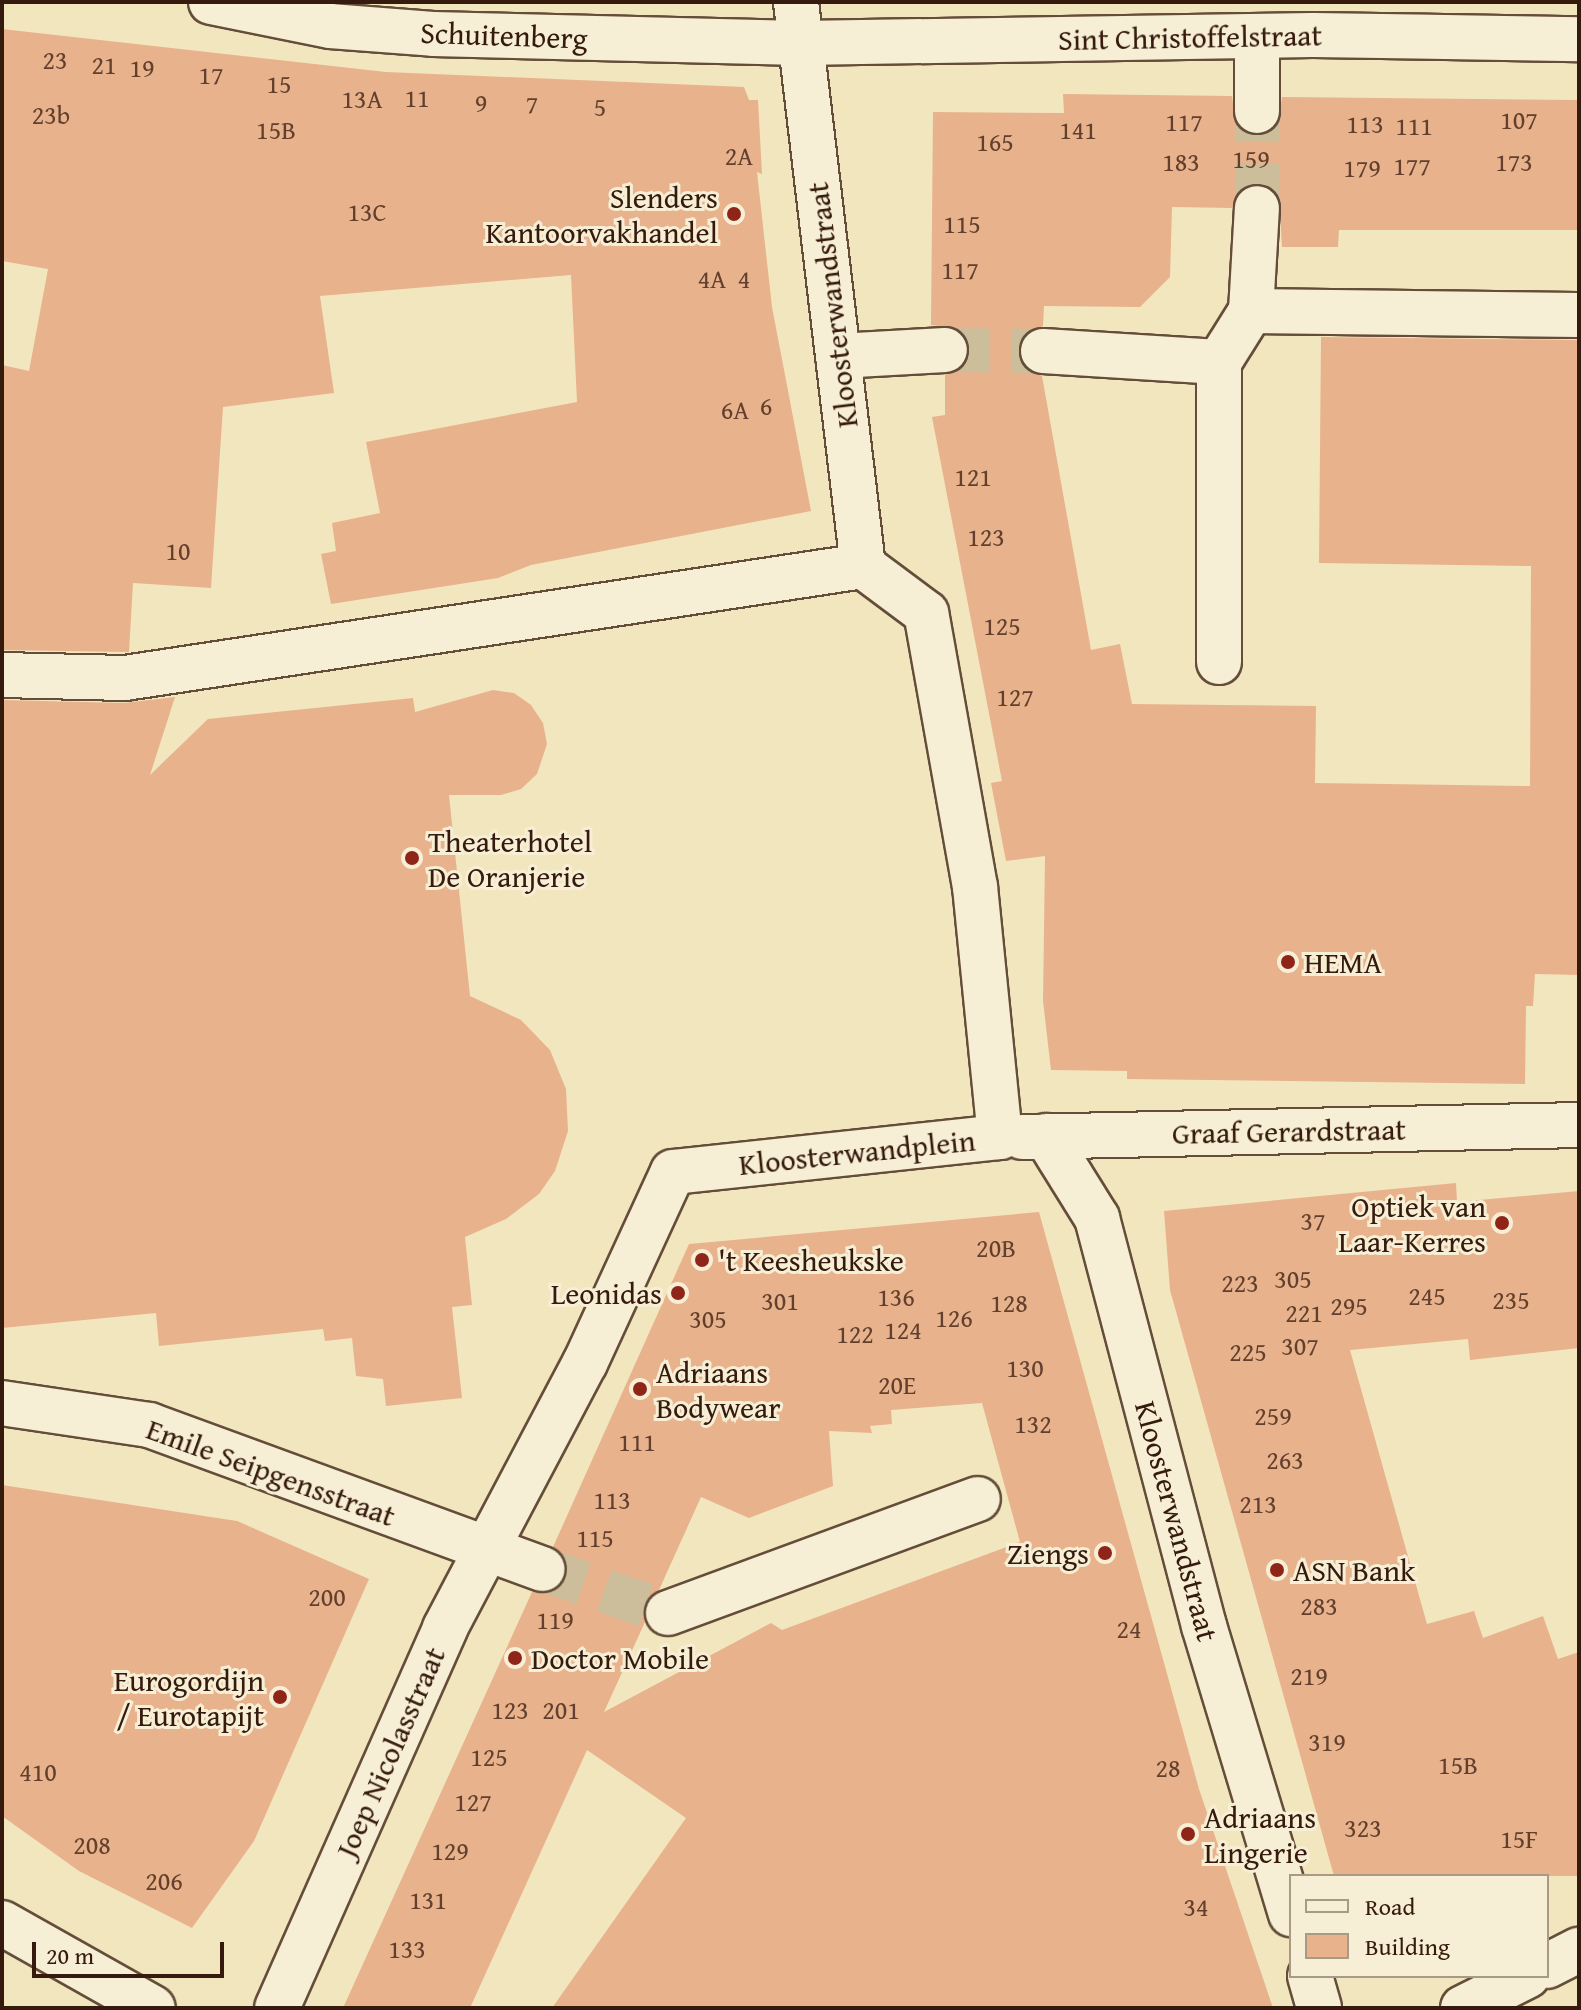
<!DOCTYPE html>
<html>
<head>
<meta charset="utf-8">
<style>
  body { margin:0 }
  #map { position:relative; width:1581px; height:2010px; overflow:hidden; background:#f2e6be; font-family:"Gentium Book Plus",serif }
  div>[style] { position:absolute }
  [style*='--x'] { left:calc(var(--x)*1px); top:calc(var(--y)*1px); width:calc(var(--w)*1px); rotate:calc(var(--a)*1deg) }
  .building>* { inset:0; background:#e8b28d }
  .minor-tunnel>* { height:44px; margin-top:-22px; transform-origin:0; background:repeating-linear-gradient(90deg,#ccbd9b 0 44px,transparent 0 66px) }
  .roads { filter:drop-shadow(2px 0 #644d39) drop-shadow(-2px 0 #644d39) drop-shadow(0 2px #644d39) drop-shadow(0 -2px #644d39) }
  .minor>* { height:44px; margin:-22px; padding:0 22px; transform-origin:22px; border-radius:22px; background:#f7efd5 }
  .dots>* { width:22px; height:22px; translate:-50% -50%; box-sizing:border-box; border:4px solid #f7efd5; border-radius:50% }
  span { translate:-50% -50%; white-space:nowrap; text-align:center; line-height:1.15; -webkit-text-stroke:6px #f7efd5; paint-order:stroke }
  .number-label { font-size:26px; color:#62402d }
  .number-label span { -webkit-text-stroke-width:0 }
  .street-label { font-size:30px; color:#351a0d }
  .poi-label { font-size:30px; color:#351a0d }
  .right { translate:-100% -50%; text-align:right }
  .left { translate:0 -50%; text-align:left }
  .frame { position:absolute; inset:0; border:4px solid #351a0d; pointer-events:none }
  .legend { position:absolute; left:1289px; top:1874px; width:260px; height:104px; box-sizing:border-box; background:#f7efd5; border:2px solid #a99a85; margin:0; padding:10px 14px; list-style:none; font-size:24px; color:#351a0d }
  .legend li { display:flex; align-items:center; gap:16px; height:40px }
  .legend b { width:40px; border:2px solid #a99a85 }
  .scale { position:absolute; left:32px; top:1942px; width:192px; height:36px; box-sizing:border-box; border:4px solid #351a0d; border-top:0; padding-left:10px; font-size:24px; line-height:28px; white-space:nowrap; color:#351a0d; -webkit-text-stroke:6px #f7efd5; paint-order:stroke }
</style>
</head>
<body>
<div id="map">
  <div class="building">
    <div style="clip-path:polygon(2px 29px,386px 72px,744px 87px,749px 100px,758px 100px,762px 174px,757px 172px,772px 307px,811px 511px,531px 565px,498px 578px,331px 604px,321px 554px,336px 551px,332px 523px,380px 513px,366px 442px,577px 402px,571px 275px,320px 296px,334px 393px,223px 407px,211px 588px,133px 583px,129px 652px,2px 650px,2px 365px,29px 371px,48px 269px,2px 261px)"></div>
    <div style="clip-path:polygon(1063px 94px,1232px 96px,1236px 124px,1256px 136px,1278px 124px,1282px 97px,1579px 100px,1579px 230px,1339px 230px,1338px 247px,1282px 247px,1279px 196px,1259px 183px,1247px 185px,1232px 208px,1172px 207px,1170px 277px,1140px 307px,1044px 306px,1043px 326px,1023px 337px,1018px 350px,1029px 371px,1042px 376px,1091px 650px,1120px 644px,1132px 704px,1316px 706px,1315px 783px,1530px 786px,1531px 566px,1319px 563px,1321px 337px,1579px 340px,1579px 975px,1535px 974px,1533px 1006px,1526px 1006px,1525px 1084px,1127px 1079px,1127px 1071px,1051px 1070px,1043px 1001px,1045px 856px,1006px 861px,991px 783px,1002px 781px,932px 417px,945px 415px,945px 375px,959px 370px,970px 349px,957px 328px,931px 325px,933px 112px,1064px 113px)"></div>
    <div style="clip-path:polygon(493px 690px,514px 693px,531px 705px,543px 723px,547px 744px,537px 774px,521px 789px,501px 795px,449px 795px,470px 996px,521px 1020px,550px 1050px,566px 1089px,568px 1131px,555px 1171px,539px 1194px,506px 1219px,465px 1237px,472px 1305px,452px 1307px,462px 1398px,386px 1406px,383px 1379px,356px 1376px,352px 1338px,325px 1341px,323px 1329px,159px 1346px,156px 1313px,2px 1328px,2px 700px,124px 703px,175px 697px,150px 775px,208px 719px,413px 698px,415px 712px)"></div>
    <div style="clip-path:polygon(1456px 1183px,1457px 1202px,1579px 1191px,1579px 1348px,1470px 1360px,1468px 1339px,1350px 1350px,1427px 1624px,1474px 1611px,1483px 1638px,1543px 1616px,1558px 1659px,1579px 1652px,1579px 1876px,1334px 1876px,1170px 1290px,1164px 1211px)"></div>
    <div style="clip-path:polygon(evenodd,1039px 1212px,1199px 1789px,1273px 2008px,552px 2008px,686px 1818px,587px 1750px,470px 2008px,343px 2008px,532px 1592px,547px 1593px,565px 1578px,566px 1564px,553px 1547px,689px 1244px,1039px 1212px,982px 1403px,1020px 1542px,782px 1630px,771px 1623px,604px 1712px,645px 1622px,644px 1608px,659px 1590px,701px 1497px,749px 1518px,833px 1486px,829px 1431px,872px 1433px,870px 1426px,892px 1424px,891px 1410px,982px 1403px)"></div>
    <div style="clip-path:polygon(2px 1485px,237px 1521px,369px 1579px,254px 1841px,192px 1928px,79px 1871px,2px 1816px)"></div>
  </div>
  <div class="minor-tunnel">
    <div style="--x:1257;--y:208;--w:97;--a:-90"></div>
    <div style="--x:945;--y:350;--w:98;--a:0.6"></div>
    <div style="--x:542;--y:1569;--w:133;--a:19.2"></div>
  </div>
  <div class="roads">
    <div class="minor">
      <div style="--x:211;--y:2;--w:121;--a:11.4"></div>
      <div style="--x:330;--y:26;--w:103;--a:4.4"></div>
      <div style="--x:433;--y:34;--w:367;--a:1.4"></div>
      <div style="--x:800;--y:43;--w:513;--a:-0.89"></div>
      <div style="--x:1313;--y:35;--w:266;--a:0.9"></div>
      <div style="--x:796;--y:2;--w:568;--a:83.23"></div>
      <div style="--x:1257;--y:36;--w:75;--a:90"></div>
      <div style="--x:1251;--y:311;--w:103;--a:-86.7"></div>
      <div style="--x:1043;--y:351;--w:176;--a:3.6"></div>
      <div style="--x:1219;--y:362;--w:300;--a:90"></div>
      <div style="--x:838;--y:356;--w:107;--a:-3.2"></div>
      <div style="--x:1219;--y:362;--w:60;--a:-57.9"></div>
      <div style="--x:1251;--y:311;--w:328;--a:0.7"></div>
      <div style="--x:2;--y:675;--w:123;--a:1.4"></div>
      <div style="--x:125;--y:678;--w:746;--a:-8.63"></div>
      <div style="--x:1046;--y:1136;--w:97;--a:58.1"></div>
      <div style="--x:1097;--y:1218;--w:422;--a:75.3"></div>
      <div style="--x:1204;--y:1626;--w:301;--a:73.2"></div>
      <div style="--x:1022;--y:1137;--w:557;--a:-1.23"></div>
      <div style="--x:2;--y:1403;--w:149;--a:8.5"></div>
      <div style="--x:149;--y:1425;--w:419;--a:20.1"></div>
      <div style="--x:668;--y:1613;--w:330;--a:-20.2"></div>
      <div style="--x:2;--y:1923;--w:173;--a:29.4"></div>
      <div style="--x:1547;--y:1966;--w:36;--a:-27"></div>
      <div style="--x:1310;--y:1976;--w:33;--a:74"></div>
      <div style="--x:277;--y:2008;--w:415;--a:-66.1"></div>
      <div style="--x:445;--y:1628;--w:300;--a:-62.2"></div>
      <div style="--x:585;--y:1363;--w:210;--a:-65.3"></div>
      <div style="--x:673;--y:1172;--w:329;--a:-6.1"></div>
      <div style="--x:1000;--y:1137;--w:251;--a:-95.7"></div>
      <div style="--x:975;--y:887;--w:278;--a:-100.1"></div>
      <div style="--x:926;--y:613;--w:79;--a:-143.3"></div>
      <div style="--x:1463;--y:2008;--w:72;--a:-26.6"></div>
    </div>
  </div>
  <div class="dots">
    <div style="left:734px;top:214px;background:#8f2418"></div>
    <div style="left:412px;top:858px;background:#8f2418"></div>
    <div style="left:1288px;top:962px;background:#8f2418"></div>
    <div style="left:1502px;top:1223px;background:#8f2418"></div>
    <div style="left:702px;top:1260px;background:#8f2418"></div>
    <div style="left:678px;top:1293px;background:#8f2418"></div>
    <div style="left:640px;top:1389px;background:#8f2418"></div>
    <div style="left:1105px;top:1553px;background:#8f2418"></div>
    <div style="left:1277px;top:1570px;background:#8f2418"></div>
    <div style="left:515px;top:1658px;background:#8f2418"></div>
    <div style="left:280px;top:1697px;background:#8f2418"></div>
    <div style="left:1188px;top:1834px;background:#8f2418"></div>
  </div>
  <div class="number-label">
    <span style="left:55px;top:60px">23</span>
    <span style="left:104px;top:65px">21</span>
    <span style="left:142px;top:68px">19</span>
    <span style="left:211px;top:75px">17</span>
    <span style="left:279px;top:84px">15</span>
    <span style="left:417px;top:98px">11</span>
    <span style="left:362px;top:99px">13A</span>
    <span style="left:481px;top:103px">9</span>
    <span style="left:532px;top:104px">7</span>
    <span style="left:600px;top:107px">5</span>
    <span style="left:51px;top:115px">23b</span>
    <span style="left:1519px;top:120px">107</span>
    <span style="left:1184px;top:122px">117</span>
    <span style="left:1365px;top:124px">113</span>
    <span style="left:1414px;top:126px">111</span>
    <span style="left:276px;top:130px">15B</span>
    <span style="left:1078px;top:130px">141</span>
    <span style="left:995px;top:142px">165</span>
    <span style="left:739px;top:156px">2A</span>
    <span style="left:1251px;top:159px">159</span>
    <span style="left:1181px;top:162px">183</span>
    <span style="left:1514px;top:162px">173</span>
    <span style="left:1412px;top:166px">177</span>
    <span style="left:1362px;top:168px">179</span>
    <span style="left:367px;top:212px">13C</span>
    <span style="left:962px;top:224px">115</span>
    <span style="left:960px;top:270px">117</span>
    <span style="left:712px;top:279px">4A</span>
    <span style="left:744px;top:279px">4</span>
    <span style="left:766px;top:406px">6</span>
    <span style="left:735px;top:410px">6A</span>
    <span style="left:973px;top:477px">121</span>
    <span style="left:986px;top:537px">123</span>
    <span style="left:178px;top:551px">10</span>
    <span style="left:1002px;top:626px">125</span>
    <span style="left:1015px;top:697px">127</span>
    <span style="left:1313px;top:1221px">37</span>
    <span style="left:996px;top:1248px">20B</span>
    <span style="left:1293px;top:1279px">305</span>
    <span style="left:1240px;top:1283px">223</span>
    <span style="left:1427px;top:1296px">245</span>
    <span style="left:896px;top:1297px">136</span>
    <span style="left:1511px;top:1300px">235</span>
    <span style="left:780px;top:1301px">301</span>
    <span style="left:1009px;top:1303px">128</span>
    <span style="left:1349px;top:1306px">295</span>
    <span style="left:1304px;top:1313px">221</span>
    <span style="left:954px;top:1318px">126</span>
    <span style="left:708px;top:1319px">305</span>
    <span style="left:903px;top:1330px">124</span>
    <span style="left:855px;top:1334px">122</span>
    <span style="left:1300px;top:1346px">307</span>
    <span style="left:1248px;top:1352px">225</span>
    <span style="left:1025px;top:1368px">130</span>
    <span style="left:897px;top:1385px">20E</span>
    <span style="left:1273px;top:1416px">259</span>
    <span style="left:1033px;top:1424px">132</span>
    <span style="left:637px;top:1442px">111</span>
    <span style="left:1285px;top:1460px">263</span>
    <span style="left:612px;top:1500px">113</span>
    <span style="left:1258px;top:1504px">213</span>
    <span style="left:595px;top:1538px">115</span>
    <span style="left:327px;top:1597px">200</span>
    <span style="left:1319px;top:1606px">283</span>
    <span style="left:555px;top:1620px">119</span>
    <span style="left:1129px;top:1629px">24</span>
    <span style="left:1309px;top:1676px">219</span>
    <span style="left:510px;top:1710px">123</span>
    <span style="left:561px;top:1710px">201</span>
    <span style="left:1327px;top:1742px">319</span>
    <span style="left:489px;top:1757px">125</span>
    <span style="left:1458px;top:1765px">15B</span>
    <span style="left:1168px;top:1768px">28</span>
    <span style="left:38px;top:1772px">410</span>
    <span style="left:473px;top:1802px">127</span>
    <span style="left:1363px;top:1828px">323</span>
    <span style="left:1519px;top:1839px">15F</span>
    <span style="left:92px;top:1845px">208</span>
    <span style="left:450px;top:1851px">129</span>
    <span style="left:164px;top:1881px">206</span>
    <span style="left:428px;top:1900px">131</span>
    <span style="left:1196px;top:1907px">34</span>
    <span style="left:407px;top:1949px">133</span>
  </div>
  <div class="street-label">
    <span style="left:504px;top:35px;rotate:2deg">Schuitenberg</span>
    <span style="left:1190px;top:37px;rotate:-1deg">Sint Christoffelstraat</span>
    <span style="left:832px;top:305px;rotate:-97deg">Kloosterwandstraat</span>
    <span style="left:1289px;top:1131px;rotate:-1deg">Graaf Gerardstraat</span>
    <span style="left:857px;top:1152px;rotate:-6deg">Kloosterwandplein</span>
    <span style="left:271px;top:1472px;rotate:20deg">Emile Seipgensstraat</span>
    <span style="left:1177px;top:1521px;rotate:75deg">Kloosterwandstraat</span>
    <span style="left:390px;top:1752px;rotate:-66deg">Joep Nicolasstraat</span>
  </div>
  <div class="poi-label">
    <span class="right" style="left:718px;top:214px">Slenders<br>Kantoorvakhandel</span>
    <span class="left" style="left:428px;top:858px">Theaterhotel<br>De Oranjerie</span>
    <span class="left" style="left:1304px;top:962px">HEMA</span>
    <span class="right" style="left:1486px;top:1223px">Optiek van<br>Laar-Kerres</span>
    <span class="left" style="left:718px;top:1260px">'t Keesheukske</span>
    <span class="right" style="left:662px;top:1293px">Leonidas</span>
    <span class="left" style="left:656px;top:1389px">Adriaans<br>Bodywear</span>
    <span class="right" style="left:1089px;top:1553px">Ziengs</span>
    <span class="left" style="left:1293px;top:1570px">ASN Bank</span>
    <span class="left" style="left:531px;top:1658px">Doctor Mobile</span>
    <span class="right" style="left:264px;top:1697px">Eurogordijn<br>/ Eurotapijt</span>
    <span class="left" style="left:1204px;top:1834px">Adriaans<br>Lingerie</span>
  </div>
  <div class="frame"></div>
  <ul class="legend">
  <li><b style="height:10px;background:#f7efd5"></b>Road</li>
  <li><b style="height:22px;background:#e8b28d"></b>Building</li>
  </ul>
  <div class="scale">20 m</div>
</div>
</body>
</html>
